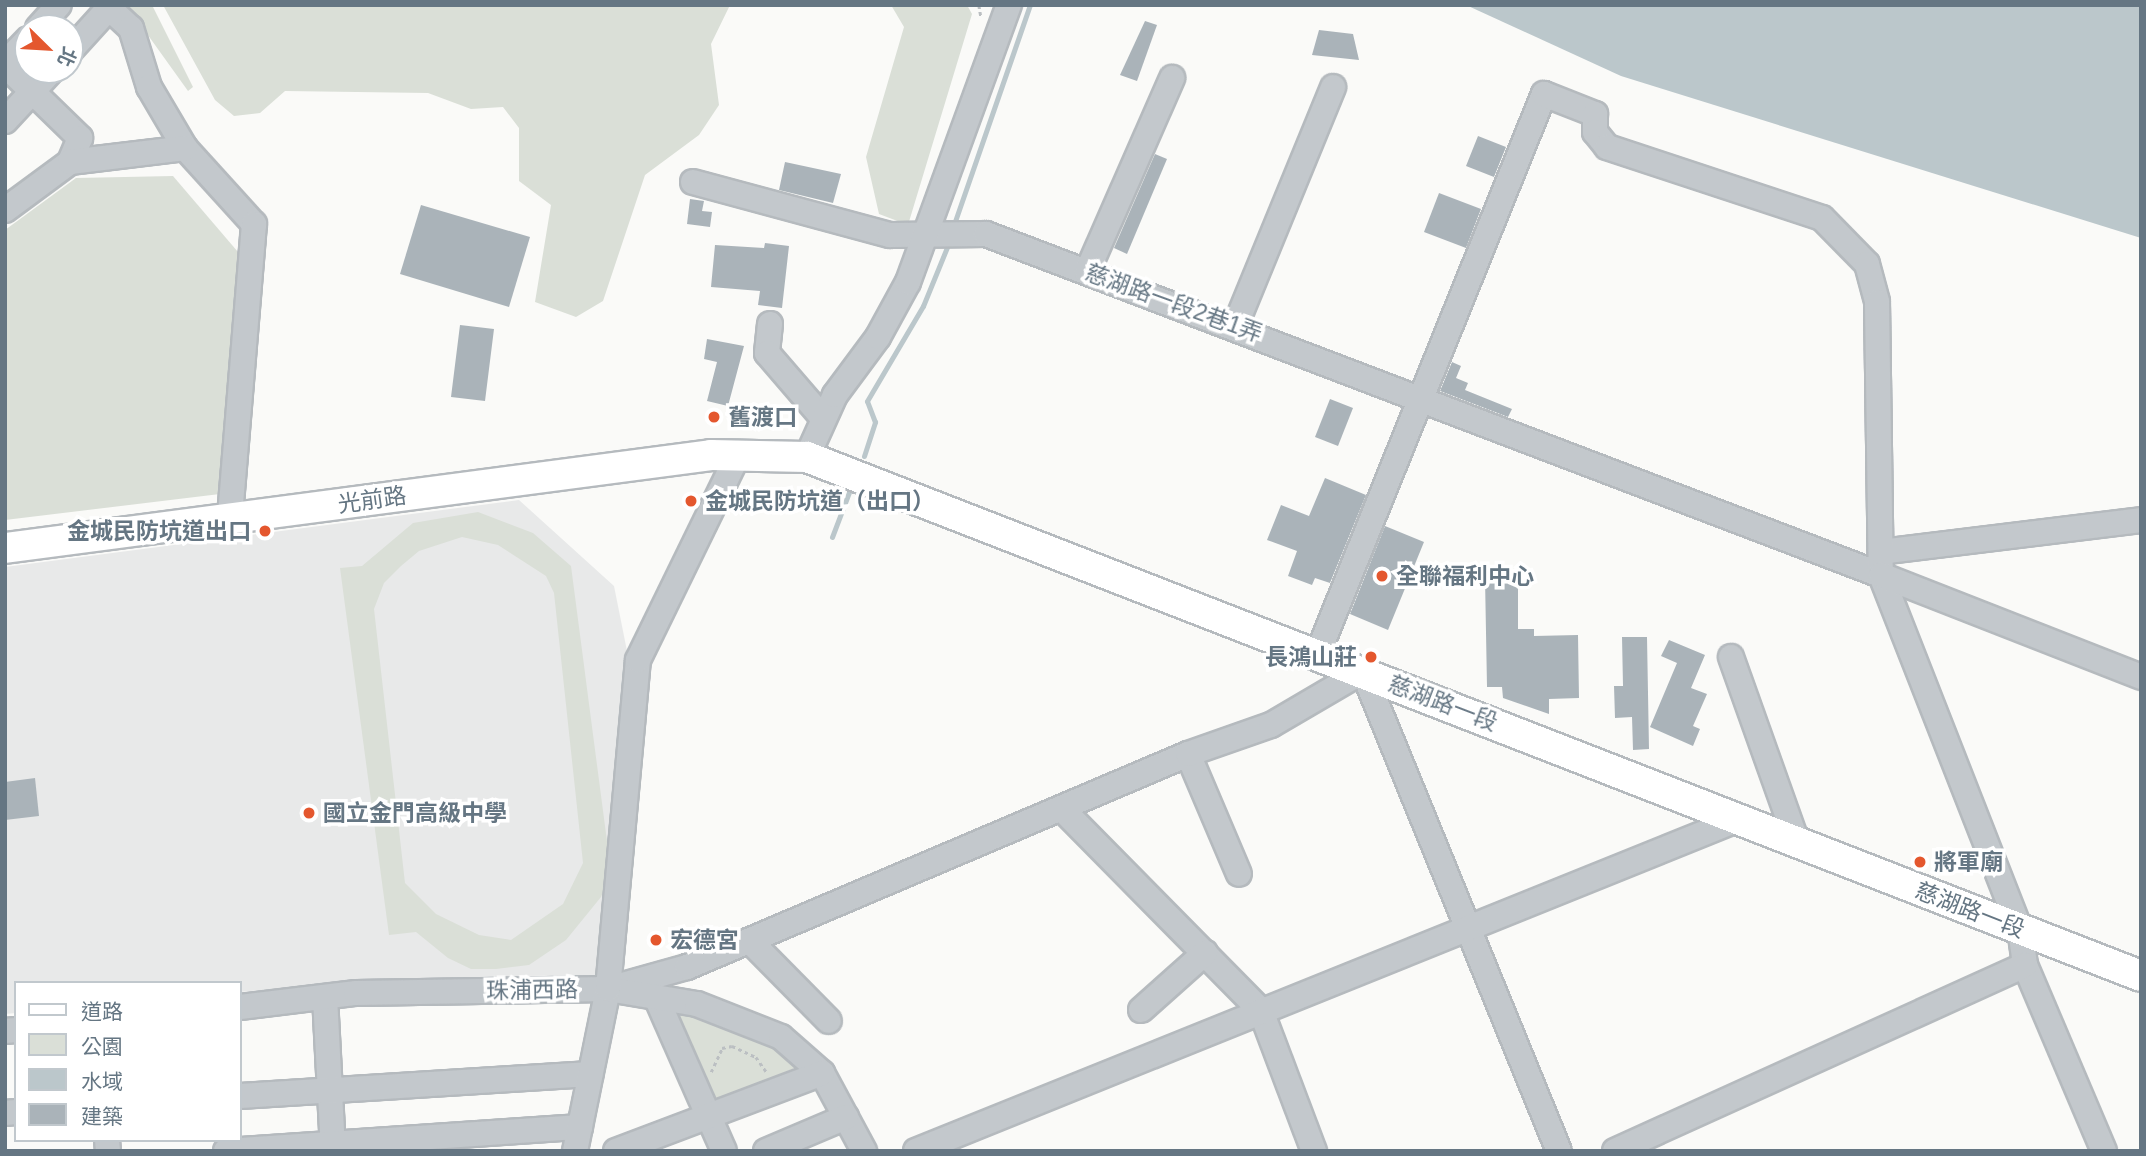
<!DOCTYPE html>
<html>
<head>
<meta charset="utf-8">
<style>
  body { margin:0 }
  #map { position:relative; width:2146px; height:1156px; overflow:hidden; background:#fafaf8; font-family:Arial,"Noto Sans TC",sans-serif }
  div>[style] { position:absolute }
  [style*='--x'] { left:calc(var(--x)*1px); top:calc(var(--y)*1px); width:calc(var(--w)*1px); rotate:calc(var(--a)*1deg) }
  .built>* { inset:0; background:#e8e9e9 }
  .green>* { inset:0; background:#dadfd7 }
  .water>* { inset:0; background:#bbc7cb }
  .stream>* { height:5px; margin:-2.5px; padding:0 2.5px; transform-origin:2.5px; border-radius:2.5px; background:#bbc7cb }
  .building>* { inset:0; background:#aab3b9 }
  .path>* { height:2.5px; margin-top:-1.25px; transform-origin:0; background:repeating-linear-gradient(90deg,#bbbfc2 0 3.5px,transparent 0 7px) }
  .roads { filter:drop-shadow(2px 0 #b5babe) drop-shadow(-2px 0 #b5babe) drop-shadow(0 2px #b5babe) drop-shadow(0 -2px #b5babe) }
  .minor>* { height:24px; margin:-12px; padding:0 12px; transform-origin:12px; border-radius:12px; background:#c3c8cc }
  .major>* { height:30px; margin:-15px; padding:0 15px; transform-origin:15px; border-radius:15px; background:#fff }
  .dots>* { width:19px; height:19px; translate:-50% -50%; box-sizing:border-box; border:4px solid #fff; border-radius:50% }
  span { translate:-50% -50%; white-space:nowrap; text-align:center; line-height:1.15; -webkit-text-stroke:7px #fff; paint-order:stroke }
  .street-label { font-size:23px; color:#657683 }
  .poi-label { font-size:23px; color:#657683; font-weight:700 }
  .left { translate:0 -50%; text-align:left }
  .right { translate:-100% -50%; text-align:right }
  .frame { position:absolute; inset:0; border:7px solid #657683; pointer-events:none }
  .legend { position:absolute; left:14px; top:981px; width:228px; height:161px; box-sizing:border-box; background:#fff; border:2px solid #c1c8cd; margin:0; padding:9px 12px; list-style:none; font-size:21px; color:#657683 }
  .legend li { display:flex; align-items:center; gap:14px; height:35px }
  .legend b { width:35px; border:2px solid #c1c8cd }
  .north { position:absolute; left:14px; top:14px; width:70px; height:70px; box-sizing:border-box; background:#fff; border:2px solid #c1c8cd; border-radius:50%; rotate:114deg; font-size:19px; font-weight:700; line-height:28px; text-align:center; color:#657683 }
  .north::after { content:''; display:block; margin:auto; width:24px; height:32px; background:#e4572e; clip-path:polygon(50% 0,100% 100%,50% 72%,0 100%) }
</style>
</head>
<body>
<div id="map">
  <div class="built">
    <div style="clip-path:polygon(519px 500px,614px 586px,627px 651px,598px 975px,347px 982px,240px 992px,240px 983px,16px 983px,16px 1013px,5px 1014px,5px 567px)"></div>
  </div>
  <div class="green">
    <div style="clip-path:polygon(117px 5px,152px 5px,193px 87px,188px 91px,145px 31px)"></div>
    <div style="clip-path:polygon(163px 5px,730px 5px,711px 44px,719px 105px,699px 135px,645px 175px,603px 301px,576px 317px,535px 302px,551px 205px,519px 181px,519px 128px,503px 107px,471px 109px,428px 93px,285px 91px,260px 113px,234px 116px,215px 100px)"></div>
    <div style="clip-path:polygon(891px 5px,967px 5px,972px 14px,908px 225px,879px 214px,866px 157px,904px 27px)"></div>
    <div style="clip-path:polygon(173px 176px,238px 252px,220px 494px,5px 520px,5px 230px,76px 178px)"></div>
    <div style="clip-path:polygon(evenodd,478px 512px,533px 533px,571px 566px,611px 872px,601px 897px,566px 940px,529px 965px,496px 969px,471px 969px,448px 958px,416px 932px,389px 935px,340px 568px,362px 566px,413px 523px,478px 512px,462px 537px,498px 545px,546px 576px,554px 593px,583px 863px,563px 904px,511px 940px,479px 935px,436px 914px,405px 883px,374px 609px,384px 583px,401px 566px,419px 551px,462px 537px)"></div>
    <div style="clip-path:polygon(668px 1007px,772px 1040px,795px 1068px,711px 1103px)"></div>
  </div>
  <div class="water">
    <div style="clip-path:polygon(1466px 5px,2141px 5px,2141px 238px,1621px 76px)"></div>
  </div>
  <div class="stream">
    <div style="--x:953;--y:227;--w:235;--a:-70.9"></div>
    <div style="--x:864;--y:456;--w:36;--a:-72"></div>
    <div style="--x:875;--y:422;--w:22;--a:-111"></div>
    <div style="--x:867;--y:401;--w:110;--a:-59.5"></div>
    <div style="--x:923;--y:306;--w:71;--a:-67.8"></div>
    <div style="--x:832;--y:537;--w:53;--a:-69.2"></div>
  </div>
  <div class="building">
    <div style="clip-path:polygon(1145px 21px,1157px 25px,1137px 81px,1120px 75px)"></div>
    <div style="clip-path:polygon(1319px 30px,1353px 34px,1359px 60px,1312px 55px)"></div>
    <div style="clip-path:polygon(1478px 136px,1506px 147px,1494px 177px,1466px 166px)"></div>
    <div style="clip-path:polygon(1155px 154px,1167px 159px,1127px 254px,1114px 248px)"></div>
    <div style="clip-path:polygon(785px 162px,841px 174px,833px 203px,779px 190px)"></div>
    <div style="clip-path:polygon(1439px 193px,1481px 209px,1466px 248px,1424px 232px)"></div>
    <div style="clip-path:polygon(690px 199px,704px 201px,702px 211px,712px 212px,710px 227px,687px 224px)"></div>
    <div style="clip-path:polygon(421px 205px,530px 237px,509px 307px,400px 274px)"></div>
    <div style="clip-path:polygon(765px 243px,789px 246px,782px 308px,758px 305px,760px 291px,711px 287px,715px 245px,764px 248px)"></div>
    <div style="clip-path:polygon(460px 325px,494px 329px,485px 401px,451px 397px)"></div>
    <div style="clip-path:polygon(707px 339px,744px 346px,728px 406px,707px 401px,717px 362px,704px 359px)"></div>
    <div style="clip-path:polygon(1452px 362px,1461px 366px,1456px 378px,1468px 383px,1465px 390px,1512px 409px,1508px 417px,1440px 391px)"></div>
    <div style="clip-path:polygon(1330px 399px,1353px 408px,1338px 446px,1315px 437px)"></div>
    <div style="clip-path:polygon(1325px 478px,1366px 495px,1330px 583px,1315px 578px,1312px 585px,1288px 576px,1297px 551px,1267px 540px,1281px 505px,1309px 516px)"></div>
    <div style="clip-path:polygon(1385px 526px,1424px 542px,1388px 630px,1350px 614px)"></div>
    <div style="clip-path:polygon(1518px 577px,1518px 629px,1534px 629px,1534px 636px,1578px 635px,1579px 698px,1549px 699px,1549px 714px,1503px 698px,1502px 687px,1487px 687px,1485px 578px)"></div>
    <div style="clip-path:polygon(1622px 637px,1647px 637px,1649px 749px,1633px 750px,1632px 717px,1615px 718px,1614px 686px,1623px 686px)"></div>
    <div style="clip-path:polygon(1669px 640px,1705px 655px,1691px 688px,1707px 694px,1693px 726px,1700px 729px,1693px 746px,1650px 727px,1677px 663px,1661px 656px)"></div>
    <div style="clip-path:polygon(35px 778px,39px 816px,5px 820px,5px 782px)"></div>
  </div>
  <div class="path">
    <div style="--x:979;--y:5;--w:11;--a:80"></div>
    <div style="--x:711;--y:1072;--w:26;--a:-65"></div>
    <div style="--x:722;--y:1048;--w:10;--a:-11"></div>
    <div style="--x:732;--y:1046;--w:26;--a:25"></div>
    <div style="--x:756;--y:1057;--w:19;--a:55"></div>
  </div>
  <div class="roads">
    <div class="minor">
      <div style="--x:106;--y:5;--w:34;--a:43"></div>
      <div style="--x:131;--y:28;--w:62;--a:73"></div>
      <div style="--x:149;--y:87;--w:71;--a:59.5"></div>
      <div style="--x:185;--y:148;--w:103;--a:47.8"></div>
      <div style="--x:254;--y:224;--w:295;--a:94.7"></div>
      <div style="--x:38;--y:28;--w:31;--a:-48"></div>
      <div style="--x:70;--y:51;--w:58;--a:-47.8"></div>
      <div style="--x:5;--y:63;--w:33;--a:-46"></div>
      <div style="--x:5;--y:65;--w:105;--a:44.2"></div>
      <div style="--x:80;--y:138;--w:26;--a:113"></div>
      <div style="--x:5;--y:121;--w:69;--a:-47.3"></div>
      <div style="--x:693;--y:182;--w:204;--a:15.1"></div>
      <div style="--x:890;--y:235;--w:96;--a:-0.6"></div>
      <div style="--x:986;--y:234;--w:958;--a:20.86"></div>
      <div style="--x:1881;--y:575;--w:380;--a:68.6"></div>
      <div style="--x:2020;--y:929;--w:36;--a:82"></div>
      <div style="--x:2025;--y:965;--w:202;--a:67"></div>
      <div style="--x:5;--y:210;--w:81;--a:-36.4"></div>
      <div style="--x:70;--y:162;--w:116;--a:-6.9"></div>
      <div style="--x:1087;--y:272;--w:212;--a:-66.3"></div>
      <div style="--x:770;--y:324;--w:29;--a:96"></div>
      <div style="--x:767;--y:353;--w:86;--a:49.3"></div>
      <div style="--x:1236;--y:324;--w:256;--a:-67.7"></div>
      <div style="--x:807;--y:457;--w:68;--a:-65.7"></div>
      <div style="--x:835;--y:395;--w:72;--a:-53.4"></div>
      <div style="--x:878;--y:337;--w:63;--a:-61.4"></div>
      <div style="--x:908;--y:282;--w:295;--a:-70"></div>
      <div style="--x:1881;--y:552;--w:262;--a:-7"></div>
      <div style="--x:1318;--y:653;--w:603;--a:-67.99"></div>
      <div style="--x:1544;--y:94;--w:55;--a:21.4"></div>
      <div style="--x:1595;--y:114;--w:18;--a:90"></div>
      <div style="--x:1595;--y:132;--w:19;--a:51"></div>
      <div style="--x:1607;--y:147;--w:226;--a:18.3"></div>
      <div style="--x:1822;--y:218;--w:64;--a:45.6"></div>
      <div style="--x:1867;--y:264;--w:39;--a:75"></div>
      <div style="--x:1877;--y:302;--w:273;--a:89.2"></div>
      <div style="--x:1881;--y:575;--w:279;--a:21.4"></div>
      <div style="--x:1731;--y:657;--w:196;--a:70.4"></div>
      <div style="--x:1188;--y:754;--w:130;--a:67"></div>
      <div style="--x:1063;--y:810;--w:282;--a:45.4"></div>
      <div style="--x:1261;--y:1011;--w:150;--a:69.3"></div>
      <div style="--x:750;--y:941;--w:112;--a:45.4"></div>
      <div style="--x:608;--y:989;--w:82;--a:-15.6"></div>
      <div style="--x:687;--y:967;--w:544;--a:-23.03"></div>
      <div style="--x:1188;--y:754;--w:88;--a:-19.3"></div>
      <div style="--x:1271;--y:725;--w:107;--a:-30.4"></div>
      <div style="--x:1363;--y:671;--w:518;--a:67.79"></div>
      <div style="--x:325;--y:997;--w:154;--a:87"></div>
      <div style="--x:656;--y:997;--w:168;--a:66.2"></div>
      <div style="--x:240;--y:1007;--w:117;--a:-6.9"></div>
      <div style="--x:356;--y:993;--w:252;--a:-0.9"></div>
      <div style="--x:608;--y:989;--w:90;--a:9.6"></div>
      <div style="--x:697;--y:1004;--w:90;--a:21.4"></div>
      <div style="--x:781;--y:1037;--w:55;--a:41.3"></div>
      <div style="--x:822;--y:1073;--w:89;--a:61.7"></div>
      <div style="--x:1141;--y:1010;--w:86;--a:-41.7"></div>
      <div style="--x:5;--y:1031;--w:11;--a:-5"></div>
      <div style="--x:240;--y:1096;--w:351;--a:-3.6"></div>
      <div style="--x:5;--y:1113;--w:11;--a:-5"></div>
      <div style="--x:107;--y:1140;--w:11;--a:85"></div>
      <div style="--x:226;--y:1151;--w:355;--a:-3.9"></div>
      <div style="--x:575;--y:1151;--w:165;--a:-78.5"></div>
      <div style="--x:608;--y:989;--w:330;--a:-84.8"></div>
      <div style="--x:638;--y:660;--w:230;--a:-64"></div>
      <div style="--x:616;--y:1151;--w:220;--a:-20.7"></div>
      <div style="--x:766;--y:1151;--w:87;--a:-23"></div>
      <div style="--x:916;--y:1151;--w:887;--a:-21.97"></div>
      <div style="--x:1615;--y:1151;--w:450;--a:-24.4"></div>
    </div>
    <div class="major">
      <div style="--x:5;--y:548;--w:712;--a:-7.5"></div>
      <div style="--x:711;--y:455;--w:96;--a:1.2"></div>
      <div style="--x:807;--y:457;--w:1431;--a:21.26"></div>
    </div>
  </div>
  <div class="dots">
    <div style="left:714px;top:417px;background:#e4572e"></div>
    <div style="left:691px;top:501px;background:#e4572e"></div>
    <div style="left:265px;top:531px;background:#e4572e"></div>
    <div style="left:1382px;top:576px;background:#e4572e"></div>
    <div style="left:1371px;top:657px;background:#e4572e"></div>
    <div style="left:309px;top:813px;background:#e4572e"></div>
    <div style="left:1920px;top:862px;background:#e4572e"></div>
    <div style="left:656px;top:940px;background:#e4572e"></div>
  </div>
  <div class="street-label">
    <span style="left:1174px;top:303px;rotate:20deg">慈湖路一段2巷1弄</span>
    <span style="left:372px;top:500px;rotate:-8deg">光前路</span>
    <span style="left:1443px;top:703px;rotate:21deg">慈湖路一段</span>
    <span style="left:1970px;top:910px;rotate:21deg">慈湖路一段</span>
    <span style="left:532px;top:990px;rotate:-1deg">珠浦西路</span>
  </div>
  <div class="poi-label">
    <span class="left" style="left:728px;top:417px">舊渡口</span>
    <span class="left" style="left:705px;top:501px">金城民防坑道（出口）</span>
    <span class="right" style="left:251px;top:531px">金城民防坑道出口</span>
    <span class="left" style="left:1396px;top:576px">全聯福利中心</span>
    <span class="right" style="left:1357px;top:657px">長鴻山莊</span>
    <span class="left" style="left:323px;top:813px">國立金門高級中學</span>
    <span class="left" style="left:1934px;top:862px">將軍廟</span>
    <span class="left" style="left:670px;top:940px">宏德宮</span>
  </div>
  <div class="frame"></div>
  <ul class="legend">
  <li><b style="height:9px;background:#fff"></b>道路</li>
  <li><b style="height:19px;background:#dadfd7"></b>公園</li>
  <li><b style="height:19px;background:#bbc7cb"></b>水域</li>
  <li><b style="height:19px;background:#aab3b9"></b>建築</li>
  </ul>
  <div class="north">北</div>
</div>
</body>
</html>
